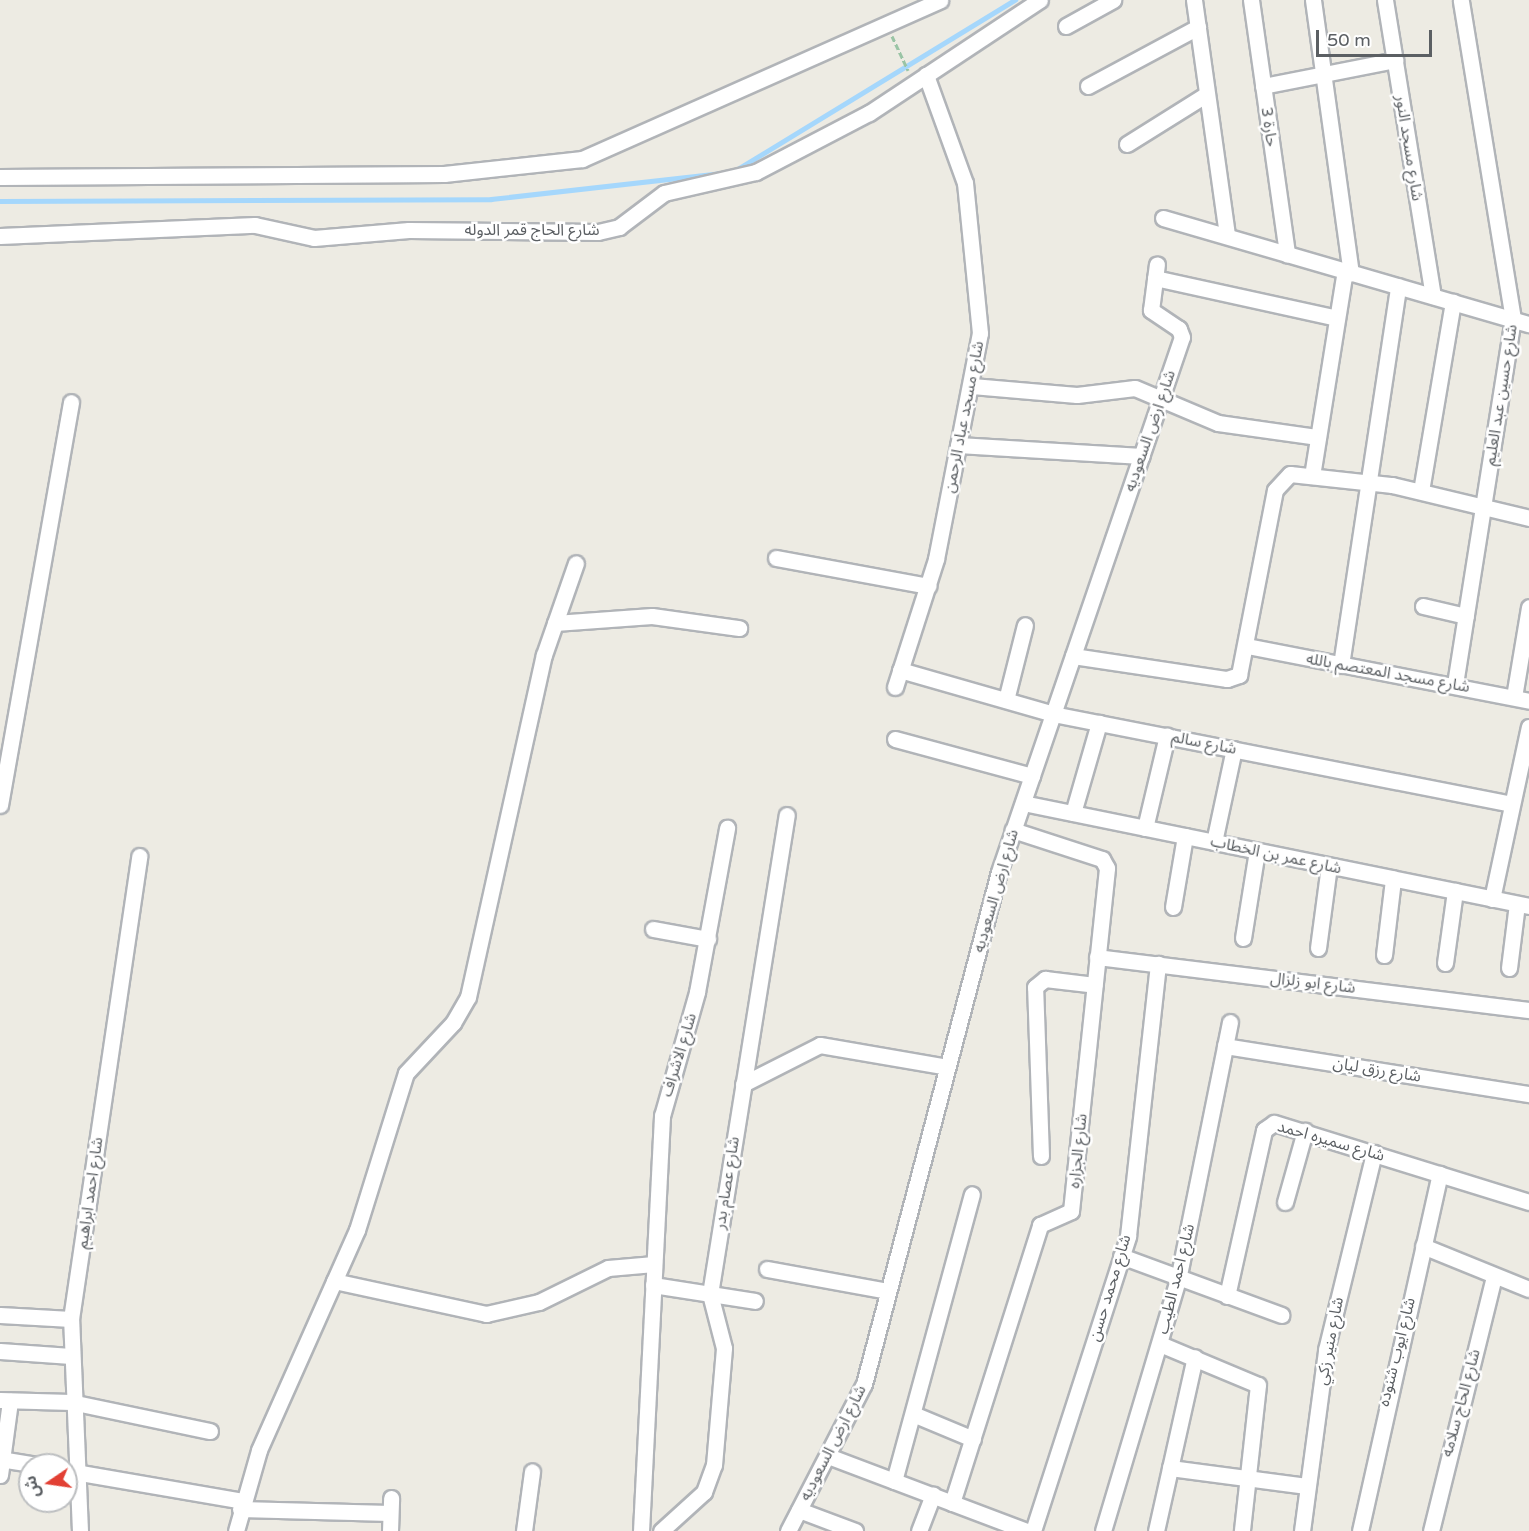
<!DOCTYPE html>
<html>
<head>
<meta charset="utf-8">
<style>
  body { margin:0 }
  #map { position:relative; width:1529px; height:1531px; overflow:hidden; background:#edebe3; font-family:"Varela Round","Noto Sans Arabic",sans-serif }
  div>[style] { position:absolute }
  [style*='--x'] { left:calc(var(--x)*1px); top:calc(var(--y)*1px); width:calc(var(--w)*1px); rotate:calc(var(--a)*1deg) }
  .stream>* { height:4.5px; margin:-2.25px; padding:0 2.25px; transform-origin:2.25px; border-radius:2.25px; background:#a5d7fc }
  .path>* { height:3px; margin-top:-1.5px; transform-origin:0; background:repeating-linear-gradient(90deg,#9ac4a5 0 6px,transparent 0 9px) }
  .roads { filter:drop-shadow(2px 0 #b1b4b8) drop-shadow(-2px 0 #b1b4b8) drop-shadow(0 2px #b1b4b8) drop-shadow(0 -2px #b1b4b8) }
  .street>* { height:15px; margin:-7.5px; padding:0 7.5px; transform-origin:7.5px; border-radius:7.5px; background:#fff }
  span { translate:-50% -50%; white-space:nowrap; text-align:center; line-height:1.15; -webkit-text-stroke:5px #fff; paint-order:stroke }
  .street-label { font-size:16px; color:#5b5f63 }
  .north { position:absolute; left:18px; top:1453px; width:60px; height:60px; box-sizing:border-box; background:#fff; border:2px solid #bdbfc1; border-radius:50%; rotate:257deg; font-size:16px; font-weight:700; line-height:24px; text-align:center; color:#5b5f63 }
  .north::after { content:''; display:block; margin:auto; width:21px; height:27px; background:#e24034; clip-path:polygon(50% 0,100% 100%,50% 72%,0 100%) }
  .scale { position:absolute; left:1316px; top:30px; width:116px; height:27px; box-sizing:border-box; border:3px solid #5b5f63; border-top:0; padding-left:8px; font-size:18px; line-height:21px; white-space:nowrap; color:#5b5f63; -webkit-text-stroke:4px #fff; paint-order:stroke }
</style>
</head>
<body>
<div id="map">
  <div class="stream">
    <div style="--x:736;--y:170;--w:327;--a:-31.4"></div>
    <div style="--x:0;--y:201;--w:491;--a:-0.2"></div>
    <div style="--x:491;--y:199;--w:232;--a:-6.4"></div>
  </div>
  <div class="path">
    <div style="--x:892;--y:36;--w:38;--a:65"></div>
  </div>
  <div class="roads">
    <div class="street">
      <div style="--x:1194;--y:0;--w:238;--a:82"></div>
      <div style="--x:1251;--y:0;--w:257;--a:81.9"></div>
      <div style="--x:1313;--y:0;--w:276;--a:82.1"></div>
      <div style="--x:1385;--y:0;--w:300;--a:80.8"></div>
      <div style="--x:1066;--y:26;--w:54;--a:-29"></div>
      <div style="--x:1088;--y:86;--w:125;--a:-28.2"></div>
      <div style="--x:1263;--y:86;--w:135;--a:-11.1"></div>
      <div style="--x:1127;--y:144;--w:94;--a:-32"></div>
      <div style="--x:0;--y:177;--w:444;--a:-0.4"></div>
      <div style="--x:444;--y:174;--w:139;--a:-6.2"></div>
      <div style="--x:582;--y:159;--w:392;--a:-23.9"></div>
      <div style="--x:1163;--y:218;--w:381;--a:16.2"></div>
      <div style="--x:0;--y:236;--w:255;--a:-2.5"></div>
      <div style="--x:255;--y:225;--w:60;--a:12.4"></div>
      <div style="--x:314;--y:238;--w:95;--a:-4.8"></div>
      <div style="--x:409;--y:230;--w:189;--a:0.6"></div>
      <div style="--x:598;--y:232;--w:22;--a:-13"></div>
      <div style="--x:619;--y:227;--w:56;--a:-37.1"></div>
      <div style="--x:664;--y:193;--w:94;--a:-12.9"></div>
      <div style="--x:756;--y:172;--w:127;--a:-27.6"></div>
      <div style="--x:869;--y:113;--w:205;--a:-33.5"></div>
      <div style="--x:1155;--y:278;--w:186;--a:12.4"></div>
      <div style="--x:972;--y:386;--w:105;--a:4.9"></div>
      <div style="--x:1077;--y:395;--w:58;--a:-6.9"></div>
      <div style="--x:1135;--y:388;--w:90;--a:22.9"></div>
      <div style="--x:1218;--y:423;--w:101;--a:8"></div>
      <div style="--x:958;--y:445;--w:184;--a:3.4"></div>
      <div style="--x:1312;--y:476;--w:208;--a:-80.9"></div>
      <div style="--x:1421;--y:491;--w:192;--a:-80.4"></div>
      <div style="--x:776;--y:558;--w:155;--a:10.4"></div>
      <div style="--x:1423;--y:606;--w:44;--a:13.1"></div>
      <div style="--x:555;--y:623;--w:97;--a:-4.1"></div>
      <div style="--x:652;--y:616;--w:88;--a:7.9"></div>
      <div style="--x:1247;--y:646;--w:287;--a:11"></div>
      <div style="--x:1073;--y:656;--w:156;--a:8.5"></div>
      <div style="--x:1227;--y:679;--w:13;--a:-18"></div>
      <div style="--x:1239;--y:675;--w:188;--a:-79"></div>
      <div style="--x:1275;--y:490;--w:22;--a:-47"></div>
      <div style="--x:1290;--y:474;--w:103;--a:6.2"></div>
      <div style="--x:1392;--y:485;--w:141;--a:13.5"></div>
      <div style="--x:1341;--y:665;--w:383;--a:-81.4"></div>
      <div style="--x:900;--y:670;--w:159;--a:16"></div>
      <div style="--x:1053;--y:714;--w:467;--a:11.1"></div>
      <div style="--x:1455;--y:684;--w:370;--a:-81"></div>
      <div style="--x:1513;--y:319;--w:323;--a:-99.3"></div>
      <div style="--x:895;--y:687;--w:134;--a:-72.2"></div>
      <div style="--x:936;--y:559;--w:230;--a:-79"></div>
      <div style="--x:980;--y:333;--w:151;--a:-95.7"></div>
      <div style="--x:965;--y:183;--w:115;--a:-109.9"></div>
      <div style="--x:1514;--y:697;--w:91;--a:-80.5"></div>
      <div style="--x:1006;--y:700;--w:77;--a:-75.8"></div>
      <div style="--x:895;--y:739;--w:142;--a:15.1"></div>
      <div style="--x:1023;--y:803;--w:516;--a:11.51"></div>
      <div style="--x:0;--y:805;--w:409;--a:-80"></div>
      <div style="--x:1073;--y:813;--w:94;--a:-73.9"></div>
      <div style="--x:1145;--y:828;--w:95;--a:-76.6"></div>
      <div style="--x:1214;--y:842;--w:95;--a:-77.9"></div>
      <div style="--x:1492;--y:899;--w:176;--a:-77.9"></div>
      <div style="--x:1173;--y:907;--w:72;--a:-80.4"></div>
      <div style="--x:653;--y:929;--w:56;--a:10.3"></div>
      <div style="--x:1243;--y:938;--w:88;--a:-80.9"></div>
      <div style="--x:1318;--y:948;--w:83;--a:-82.4"></div>
      <div style="--x:1384;--y:955;--w:77;--a:-83.2"></div>
      <div style="--x:1097;--y:957;--w:435;--a:7"></div>
      <div style="--x:1445;--y:963;--w:73;--a:-82.1"></div>
      <div style="--x:1509;--y:968;--w:64;--a:-82.9"></div>
      <div style="--x:1225;--y:1046;--w:308;--a:9"></div>
      <div style="--x:743;--y:1084;--w:86;--a:-26.9"></div>
      <div style="--x:820;--y:1045;--w:129;--a:9.8"></div>
      <div style="--x:1041;--y:1156;--w:169;--a:-92"></div>
      <div style="--x:1035;--y:987;--w:13;--a:-39"></div>
      <div style="--x:1045;--y:979;--w:50;--a:6.8"></div>
      <div style="--x:1285;--y:1202;--w:74;--a:-74.3"></div>
      <div style="--x:1423;--y:1246;--w:114;--a:22.1"></div>
      <div style="--x:1121;--y:1256;--w:171;--a:20.2"></div>
      <div style="--x:767;--y:1269;--w:123;--a:10.3"></div>
      <div style="--x:334;--y:1281;--w:156;--a:12.2"></div>
      <div style="--x:486;--y:1314;--w:54;--a:-12.8"></div>
      <div style="--x:539;--y:1302;--w:77;--a:-26.2"></div>
      <div style="--x:608;--y:1268;--w:46;--a:-5"></div>
      <div style="--x:653;--y:1285;--w:103;--a:8.9"></div>
      <div style="--x:1227;--y:1296;--w:170;--a:-77.4"></div>
      <div style="--x:1264;--y:1130;--w:12;--a:-35"></div>
      <div style="--x:1274;--y:1123;--w:267;--a:17.2"></div>
      <div style="--x:0;--y:1315;--w:71;--a:3.2"></div>
      <div style="--x:1160;--y:1344;--w:106;--a:22.7"></div>
      <div style="--x:1258;--y:1385;--w:147;--a:96.3"></div>
      <div style="--x:0;--y:1351;--w:71;--a:4"></div>
      <div style="--x:0;--y:1400;--w:71;--a:1.6"></div>
      <div style="--x:71;--y:1402;--w:142;--a:11.8"></div>
      <div style="--x:913;--y:1414;--w:65;--a:22.6"></div>
      <div style="--x:828;--y:1456;--w:213;--a:20.7"></div>
      <div style="--x:0;--y:1459;--w:37;--a:9"></div>
      <div style="--x:1170;--y:1468;--w:138;--a:7.5"></div>
      <div style="--x:69;--y:1471;--w:176;--a:9.8"></div>
      <div style="--x:0;--y:1475;--w:75;--a:-82.3"></div>
      <div style="--x:894;--y:1481;--w:297;--a:-74.8"></div>
      <div style="--x:952;--y:1503;--w:292;--a:-72.4"></div>
      <div style="--x:1040;--y:1225;--w:34;--a:-24"></div>
      <div style="--x:1071;--y:1211;--w:345;--a:-84"></div>
      <div style="--x:1107;--y:868;--w:10;--a:-119"></div>
      <div style="--x:1102;--y:859;--w:94;--a:-162"></div>
      <div style="--x:240;--y:1509;--w:150;--a:1.5"></div>
      <div style="--x:799;--y:1510;--w:60;--a:20.6"></div>
      <div style="--x:80;--y:1531;--w:212;--a:-92.4"></div>
      <div style="--x:71;--y:1319;--w:468;--a:-81.6"></div>
      <div style="--x:236;--y:1531;--w:84;--a:-74.1"></div>
      <div style="--x:259;--y:1450;--w:241;--a:-66"></div>
      <div style="--x:357;--y:1230;--w:164;--a:-72.7"></div>
      <div style="--x:406;--y:1073;--w:69;--a:-46.8"></div>
      <div style="--x:453;--y:1023;--w:30;--a:-60"></div>
      <div style="--x:468;--y:997;--w:350;--a:-77.5"></div>
      <div style="--x:544;--y:655;--w:97;--a:-70.8"></div>
      <div style="--x:390;--y:1531;--w:33;--a:-88"></div>
      <div style="--x:524;--y:1531;--w:60;--a:-82.3"></div>
      <div style="--x:641;--y:1531;--w:416;--a:-87.1"></div>
      <div style="--x:662;--y:1116;--w:129;--a:-74.2"></div>
      <div style="--x:697;--y:992;--w:167;--a:-79.6"></div>
      <div style="--x:661;--y:1531;--w:58;--a:-42.2"></div>
      <div style="--x:704;--y:1492;--w:29;--a:-70"></div>
      <div style="--x:714;--y:1465;--w:117;--a:-85.1"></div>
      <div style="--x:724;--y:1348;--w:56;--a:-104.5"></div>
      <div style="--x:710;--y:1294;--w:485;--a:-80.9"></div>
      <div style="--x:788;--y:1531;--w:165;--a:-62.7"></div>
      <div style="--x:864;--y:1384;--w:529;--a:-75.23"></div>
      <div style="--x:999;--y:872;--w:565;--a:-71.12"></div>
      <div style="--x:1182;--y:337;--w:9;--a:-111"></div>
      <div style="--x:1179;--y:329;--w:34;--a:-146"></div>
      <div style="--x:1151;--y:310;--w:46;--a:-82.6"></div>
      <div style="--x:919;--y:1531;--w:39;--a:-69"></div>
      <div style="--x:1033;--y:1531;--w:310;--a:-72.1"></div>
      <div style="--x:1128;--y:1236;--w:274;--a:-83.7"></div>
      <div style="--x:1103;--y:1531;--w:262;--a:-73.4"></div>
      <div style="--x:1178;--y:1280;--w:263;--a:-78.6"></div>
      <div style="--x:1156;--y:1531;--w:178;--a:-77.4"></div>
      <div style="--x:1302;--y:1531;--w:183;--a:-82.4"></div>
      <div style="--x:1326;--y:1350;--w:203;--a:-76.3"></div>
      <div style="--x:1360;--y:1531;--w:366;--a:-77.4"></div>
      <div style="--x:1431;--y:1531;--w:263;--a:-76.1"></div>
    </div>
  </div>
  <div class="street-label">
    <span style="left:1269px;top:127px;rotate:82deg">حارة 3</span>
    <span style="left:1409px;top:148px;rotate:81deg">شارع مسجد النور</span>
    <span style="left:532px;top:230px">شارع الحاج قمر الدوله</span>
    <span style="left:1501px;top:395px;rotate:-81deg">شارع حسين عبد العليم</span>
    <span style="left:964px;top:417px;rotate:-79deg">شارع مسجد عباد الرحمن</span>
    <span style="left:1150px;top:431px;rotate:-71deg">شارع ارض السعوديه</span>
    <span style="left:1388px;top:673px;rotate:10deg">شارع مسجد المعتصم بالله</span>
    <span style="left:1204px;top:743px;rotate:11deg">شارع سالم</span>
    <span style="left:1276px;top:855px;rotate:12deg">شارع عمر بن الخطاب</span>
    <span style="left:996px;top:891px;rotate:-74deg">شارع ارض السعوديه</span>
    <span style="left:1313px;top:983px;rotate:7deg">شارع ابو زلزال</span>
    <span style="left:679px;top:1055px;rotate:-73deg">شارع الاشراف</span>
    <span style="left:1377px;top:1070px;rotate:9deg">شارع رزق ليان</span>
    <span style="left:1331px;top:1141px;rotate:16deg">شارع سميره احمد</span>
    <span style="left:1078px;top:1151px;rotate:-84deg">شارع الجزاره</span>
    <span style="left:727px;top:1183px;rotate:-81deg">شارع عصام بدر</span>
    <span style="left:90px;top:1193px;rotate:-82deg">شارع احمد ابراهيم</span>
    <span style="left:1176px;top:1279px;rotate:-76deg">شارع احمد الطيب</span>
    <span style="left:1110px;top:1288px;rotate:-73deg">شارع محمد حسن</span>
    <span style="left:1330px;top:1341px;rotate:-79deg">شارع منير زكي</span>
    <span style="left:1397px;top:1352px;rotate:-76deg">شارع ايوب شنوده</span>
    <span style="left:1461px;top:1403px;rotate:-75deg">شارع الحاج سلامه</span>
    <span style="left:833px;top:1443px;rotate:-63deg">شارع ارض السعوديه</span>
  </div>
  <div class="north">ش</div>
  <div class="scale">50 m</div>
</div>
</body>
</html>
